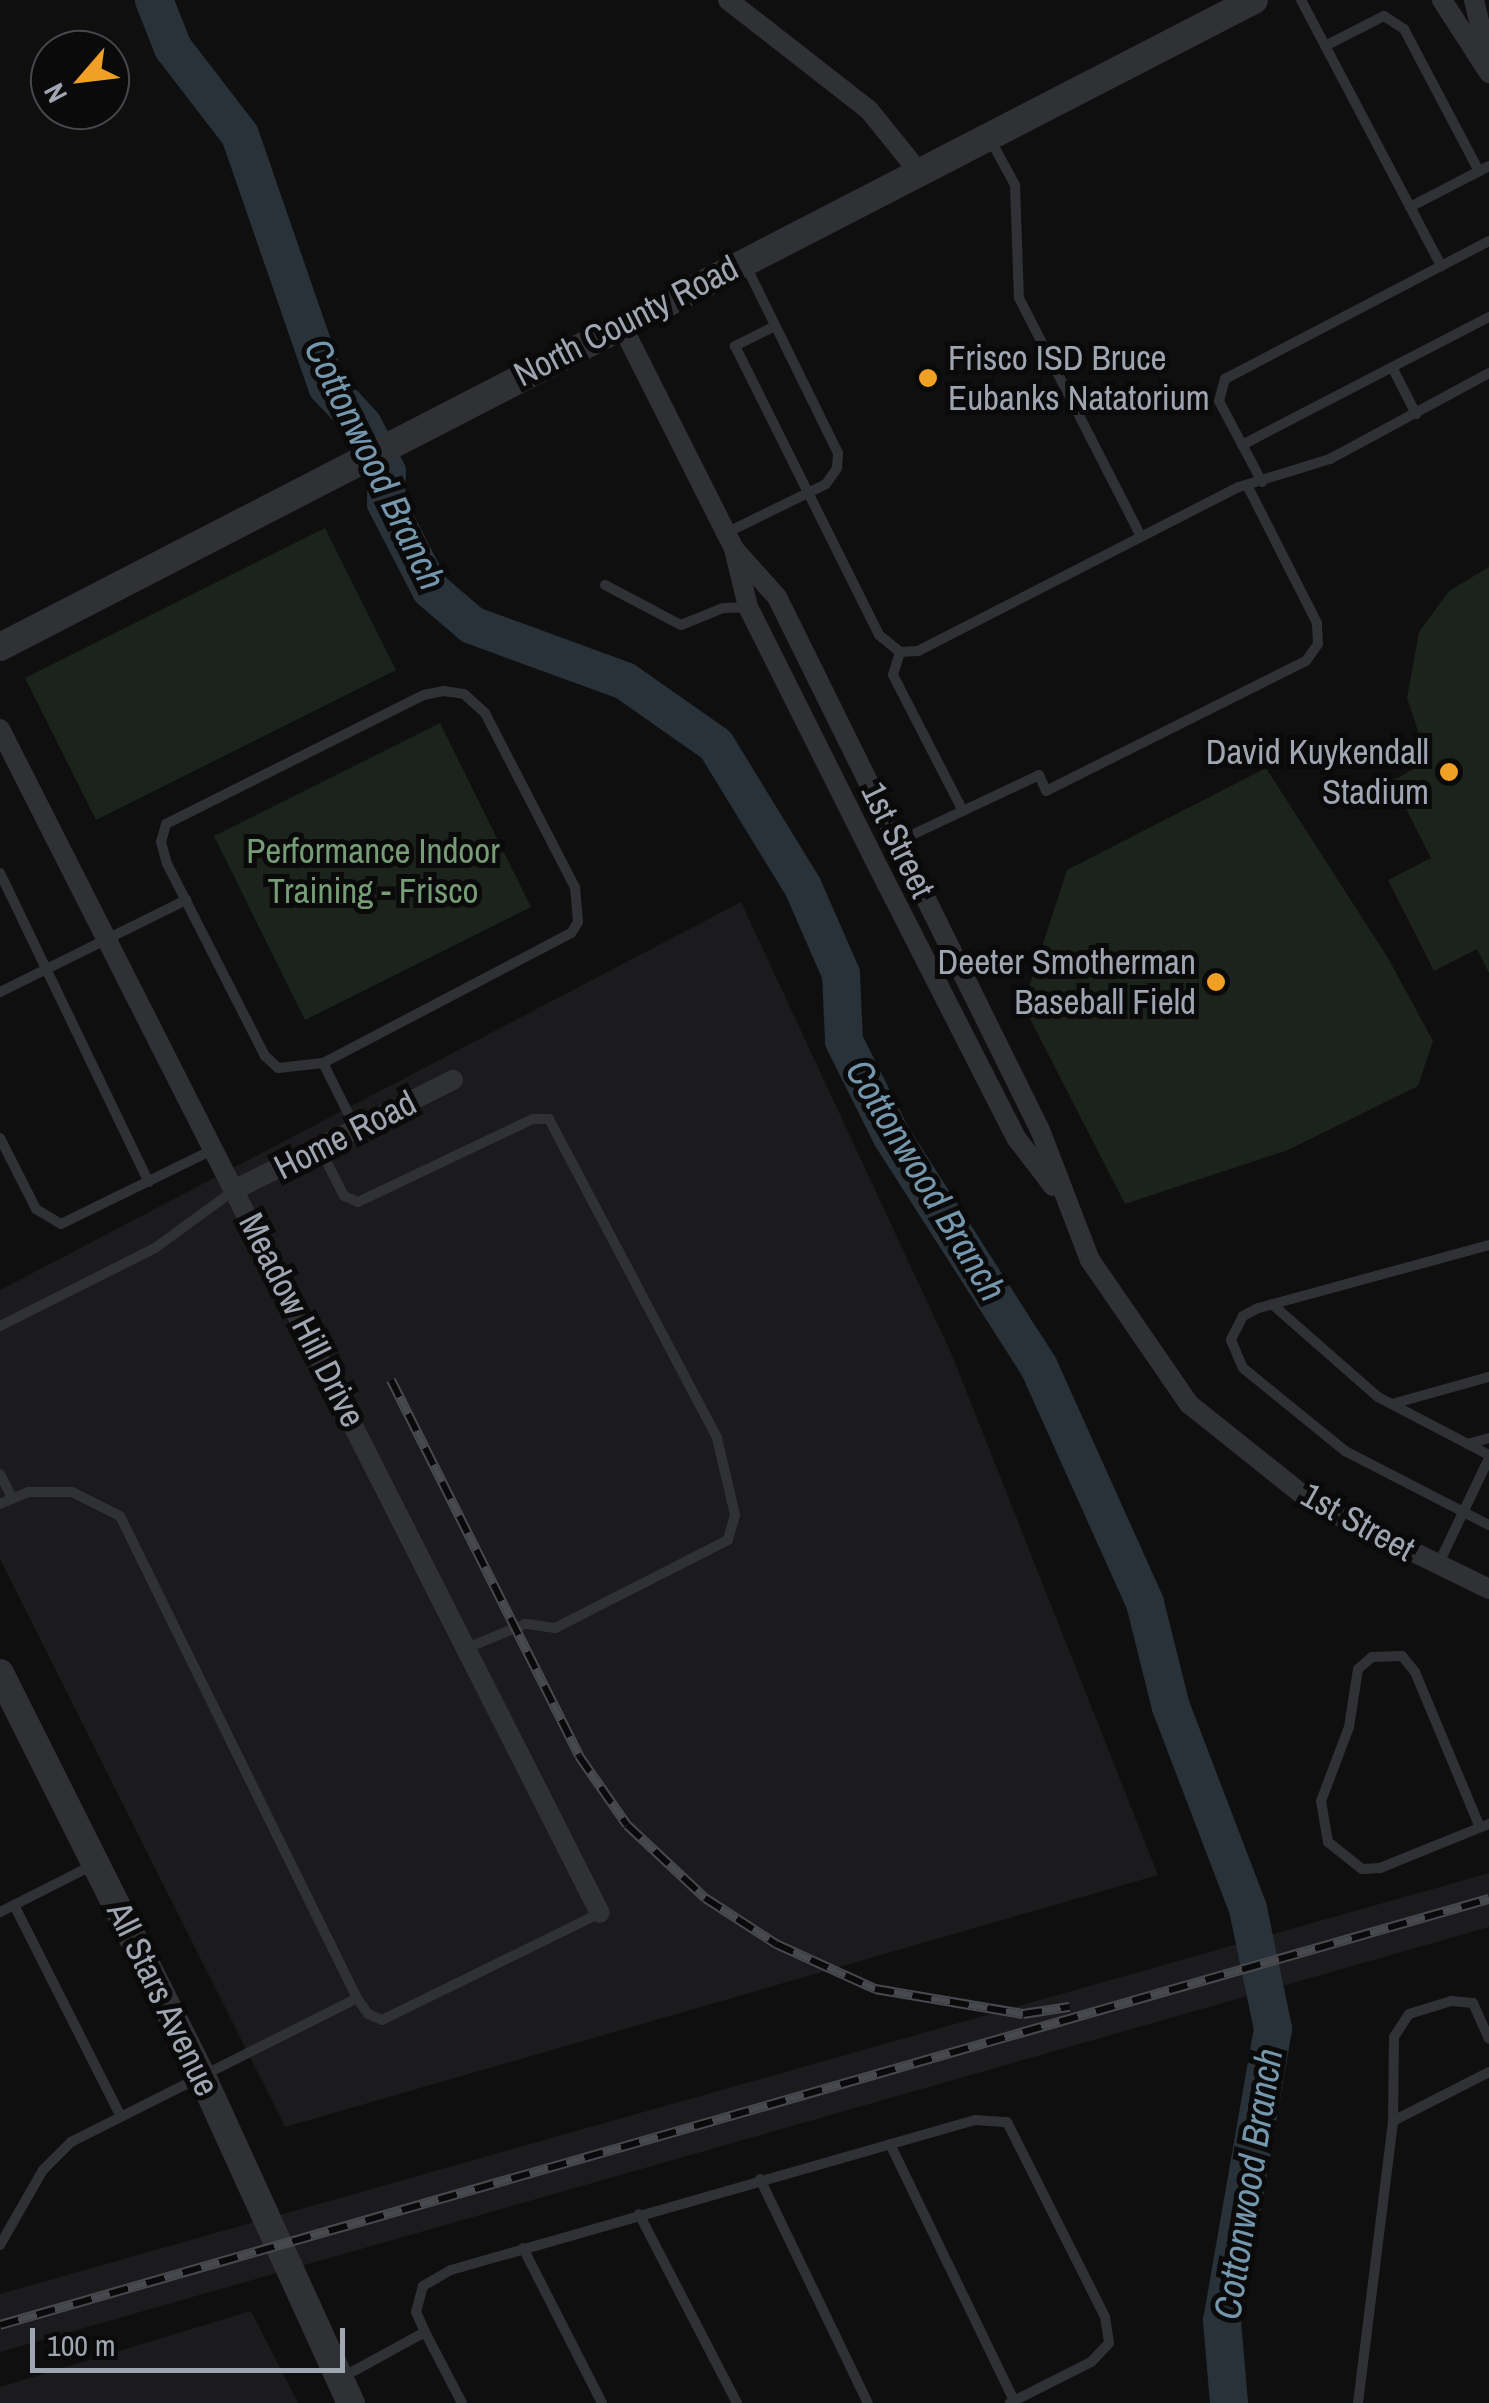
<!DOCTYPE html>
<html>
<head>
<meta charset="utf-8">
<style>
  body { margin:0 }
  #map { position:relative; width:1489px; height:2403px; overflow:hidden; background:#0f0f10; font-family:"Archivo Narrow",sans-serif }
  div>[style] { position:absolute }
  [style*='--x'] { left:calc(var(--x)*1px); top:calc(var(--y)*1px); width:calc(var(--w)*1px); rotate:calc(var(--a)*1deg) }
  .built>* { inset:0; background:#1b1b1d }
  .green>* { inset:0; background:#1b231c }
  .river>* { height:38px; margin:-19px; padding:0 19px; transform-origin:19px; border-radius:19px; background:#293238 }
  .service>* { height:10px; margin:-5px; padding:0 5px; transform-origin:5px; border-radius:5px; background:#303135 }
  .minor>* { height:20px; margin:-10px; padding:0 10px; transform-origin:10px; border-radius:10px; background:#303135 }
  .tertiary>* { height:28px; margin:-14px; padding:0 14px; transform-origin:14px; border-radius:14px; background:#303135 }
  .rail>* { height:10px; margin-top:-5px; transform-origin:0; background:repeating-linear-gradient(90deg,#0a0a0b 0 19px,#47494e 0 38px); box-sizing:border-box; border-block:2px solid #47494e }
  .dots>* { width:28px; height:28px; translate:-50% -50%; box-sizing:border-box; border:5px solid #0a0a0b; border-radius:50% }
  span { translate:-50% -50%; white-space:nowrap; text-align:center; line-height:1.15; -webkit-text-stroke:10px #0a0a0b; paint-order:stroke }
  .street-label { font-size:35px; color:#a0a6b1 }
  .poi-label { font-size:35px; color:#a0a6b1 }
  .left { translate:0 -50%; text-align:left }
  .right { translate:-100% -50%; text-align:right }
  .park-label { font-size:35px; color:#769d76 }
  .water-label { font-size:38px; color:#7597ad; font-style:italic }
  .north { position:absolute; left:30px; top:30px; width:100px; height:100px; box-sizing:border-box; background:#0a0a0b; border:2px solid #46484d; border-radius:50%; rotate:242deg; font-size:28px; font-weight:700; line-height:40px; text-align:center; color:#a0a6b1 }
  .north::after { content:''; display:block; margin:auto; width:35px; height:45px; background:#f1a026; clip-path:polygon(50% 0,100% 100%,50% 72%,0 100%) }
  .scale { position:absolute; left:30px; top:2328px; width:315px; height:45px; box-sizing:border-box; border:5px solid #a0a6b1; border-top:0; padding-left:12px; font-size:30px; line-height:35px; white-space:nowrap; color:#a0a6b1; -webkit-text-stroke:8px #0a0a0b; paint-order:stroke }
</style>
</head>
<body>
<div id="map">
  <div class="built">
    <div style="clip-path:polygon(741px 902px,952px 1355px,1158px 1875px,285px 2127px,0 1559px,0 1290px)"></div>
    <div style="clip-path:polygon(1489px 1873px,1489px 1927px,0 2352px,0 2294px)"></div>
    <div style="clip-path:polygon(251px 2311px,298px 2403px,0 2403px,0 2387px)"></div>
  </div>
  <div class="green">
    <div style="clip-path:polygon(325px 528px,396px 670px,96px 820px,25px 678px)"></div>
    <div style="clip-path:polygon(1489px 567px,1489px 973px,1477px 949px,1434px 971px,1388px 880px,1431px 858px,1392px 781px,1428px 761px,1407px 698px,1419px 632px,1449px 591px)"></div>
    <div style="clip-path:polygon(440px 723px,531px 907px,305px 1020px,214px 836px)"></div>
    <div style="clip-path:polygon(1266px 768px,1388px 958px,1433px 1041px,1418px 1086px,1288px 1150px,1125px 1204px,1023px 1005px,1067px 870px)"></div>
  </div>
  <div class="river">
    <div style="--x:154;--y:0;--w:52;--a:68.4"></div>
    <div style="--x:173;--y:48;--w:110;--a:52.4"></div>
    <div style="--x:240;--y:135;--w:266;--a:70.9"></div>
    <div style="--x:327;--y:386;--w:53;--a:47.3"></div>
    <div style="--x:363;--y:425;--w:53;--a:62.9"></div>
    <div style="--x:387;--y:472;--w:31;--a:92"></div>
    <div style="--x:386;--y:503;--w:98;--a:62.7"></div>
    <div style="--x:431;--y:590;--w:54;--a:40.5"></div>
    <div style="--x:472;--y:625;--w:163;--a:20.1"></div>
    <div style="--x:625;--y:681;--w:111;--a:35.1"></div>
    <div style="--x:716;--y:745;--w:167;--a:58.5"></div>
    <div style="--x:803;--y:887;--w:95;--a:66.4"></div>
    <div style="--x:841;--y:974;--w:67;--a:87.4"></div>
    <div style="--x:844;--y:1041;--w:107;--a:63.4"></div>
    <div style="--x:892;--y:1137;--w:273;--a:57.4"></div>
    <div style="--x:1039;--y:1367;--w:259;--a:65.8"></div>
    <div style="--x:1145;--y:1603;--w:107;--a:76"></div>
    <div style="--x:1171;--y:1707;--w:216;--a:69.1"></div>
    <div style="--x:1248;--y:1909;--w:123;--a:78.2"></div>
    <div style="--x:1273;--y:2029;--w:296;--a:99.9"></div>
    <div style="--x:1222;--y:2321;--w:82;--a:85.1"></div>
  </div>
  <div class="service">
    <div style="--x:1301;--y:0;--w:301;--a:62.2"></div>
    <div style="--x:1325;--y:46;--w:66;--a:-27"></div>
    <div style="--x:1384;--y:16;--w:24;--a:33"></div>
    <div style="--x:1404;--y:29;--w:161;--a:62.2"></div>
    <div style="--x:991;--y:141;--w:50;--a:61.4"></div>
    <div style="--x:1015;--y:185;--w:113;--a:88"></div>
    <div style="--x:1019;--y:298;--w:267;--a:62.9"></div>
    <div style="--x:1410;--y:207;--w:89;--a:-27.4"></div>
    <div style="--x:775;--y:326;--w:45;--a:153.4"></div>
    <div style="--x:735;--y:346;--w:323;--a:63.5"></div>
    <div style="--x:879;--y:635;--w:27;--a:39"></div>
    <div style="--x:900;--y:652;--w:18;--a:-3"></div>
    <div style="--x:918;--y:651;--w:360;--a:-27.1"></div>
    <div style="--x:1239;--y:487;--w:95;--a:-17.1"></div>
    <div style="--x:1330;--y:459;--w:181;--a:-28.4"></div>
    <div style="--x:1392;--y:367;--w:53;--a:62.9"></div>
    <div style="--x:1242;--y:445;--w:278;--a:-27.4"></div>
    <div style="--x:1262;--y:482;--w:92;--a:-118"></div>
    <div style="--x:1219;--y:401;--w:23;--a:-75"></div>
    <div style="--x:1225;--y:379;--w:298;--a:-27.6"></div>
    <div style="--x:726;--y:533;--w:111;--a:-26.1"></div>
    <div style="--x:826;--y:484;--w:19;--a:-55"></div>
    <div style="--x:837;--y:468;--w:15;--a:-86"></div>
    <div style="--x:838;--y:453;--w:208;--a:-116.2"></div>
    <div style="--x:605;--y:585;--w:86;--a:27.8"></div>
    <div style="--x:681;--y:625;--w:45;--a:-22"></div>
    <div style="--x:723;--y:608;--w:24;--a:-2"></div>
    <div style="--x:900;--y:652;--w:24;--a:107"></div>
    <div style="--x:893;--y:675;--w:153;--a:62.8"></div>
    <div style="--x:443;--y:691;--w:21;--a:8"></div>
    <div style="--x:464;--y:694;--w:28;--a:42"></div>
    <div style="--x:485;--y:713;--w:196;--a:62.7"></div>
    <div style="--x:575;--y:887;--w:35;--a:85"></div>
    <div style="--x:578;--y:922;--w:13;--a:122"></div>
    <div style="--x:571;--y:933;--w:280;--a:152.3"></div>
    <div style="--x:323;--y:1063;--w:45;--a:173.7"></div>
    <div style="--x:278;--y:1068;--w:18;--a:-137"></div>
    <div style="--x:265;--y:1056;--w:216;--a:-117"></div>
    <div style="--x:167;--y:864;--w:23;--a:-105"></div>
    <div style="--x:161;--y:842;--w:19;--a:-74"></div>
    <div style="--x:166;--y:824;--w:288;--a:-26.6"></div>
    <div style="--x:424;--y:695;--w:19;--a:-12"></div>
    <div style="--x:899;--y:841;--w:155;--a:-25.2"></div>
    <div style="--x:1039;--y:775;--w:17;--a:66"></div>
    <div style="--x:1046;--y:791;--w:291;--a:-26.6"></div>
    <div style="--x:1306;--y:661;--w:21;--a:-55"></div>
    <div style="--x:1318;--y:644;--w:21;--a:-93"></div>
    <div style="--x:1317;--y:623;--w:153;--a:-116.9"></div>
    <div style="--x:0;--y:873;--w:343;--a:64.3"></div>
    <div style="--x:0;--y:992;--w:208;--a:-26.3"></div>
    <div style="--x:323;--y:1063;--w:74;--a:63.4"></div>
    <div style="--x:0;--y:1138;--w:80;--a:63.1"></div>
    <div style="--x:36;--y:1209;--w:29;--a:31"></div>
    <div style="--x:61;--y:1224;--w:170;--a:-26.1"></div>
    <div style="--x:319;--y:1147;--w:55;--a:63"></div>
    <div style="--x:344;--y:1196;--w:15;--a:23"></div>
    <div style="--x:358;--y:1202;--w:194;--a:-25.4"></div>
    <div style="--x:533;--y:1119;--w:16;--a:0"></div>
    <div style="--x:549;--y:1119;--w:361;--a:62.2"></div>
    <div style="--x:717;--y:1438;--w:79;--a:76.8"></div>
    <div style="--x:735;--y:1515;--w:26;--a:106"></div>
    <div style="--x:728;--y:1540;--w:194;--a:153"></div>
    <div style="--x:555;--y:1628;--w:30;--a:-172"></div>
    <div style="--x:525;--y:1624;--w:63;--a:157.5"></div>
    <div style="--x:1489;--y:1245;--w:239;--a:164.7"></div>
    <div style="--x:1258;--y:1308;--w:17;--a:152"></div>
    <div style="--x:1243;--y:1316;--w:27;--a:117"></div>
    <div style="--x:1231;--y:1340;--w:30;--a:67"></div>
    <div style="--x:1243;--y:1368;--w:132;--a:39.1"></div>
    <div style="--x:1345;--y:1451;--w:162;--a:27.2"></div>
    <div style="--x:1272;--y:1304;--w:141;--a:41.3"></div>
    <div style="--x:1378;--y:1397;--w:125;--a:27.6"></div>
    <div style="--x:0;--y:1326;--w:174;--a:-26.7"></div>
    <div style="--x:155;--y:1248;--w:100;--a:-36.1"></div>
    <div style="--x:1392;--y:1404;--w:101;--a:-15.6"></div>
    <div style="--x:1467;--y:1444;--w:23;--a:-15"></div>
    <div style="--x:0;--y:1474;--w:27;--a:63"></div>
    <div style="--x:0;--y:1504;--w:30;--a:-23"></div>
    <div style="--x:28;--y:1492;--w:44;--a:0"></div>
    <div style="--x:72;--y:1492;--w:54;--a:26.6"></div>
    <div style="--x:120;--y:1516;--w:537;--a:63.82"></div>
    <div style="--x:1438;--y:1565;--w:119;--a:-64.5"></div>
    <div style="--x:1479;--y:1825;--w:166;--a:-112.7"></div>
    <div style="--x:1415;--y:1672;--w:21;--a:-129"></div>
    <div style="--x:1402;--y:1656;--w:30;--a:178"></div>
    <div style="--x:1372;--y:1657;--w:18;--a:139"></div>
    <div style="--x:1358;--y:1669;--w:59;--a:98.8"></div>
    <div style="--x:1349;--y:1727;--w:79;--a:110.7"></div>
    <div style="--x:1321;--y:1801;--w:42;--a:80.3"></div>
    <div style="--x:1328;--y:1842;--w:43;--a:38.5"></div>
    <div style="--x:1362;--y:1869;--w:18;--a:-3"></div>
    <div style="--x:1380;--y:1868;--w:118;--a:-22"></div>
    <div style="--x:14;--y:1905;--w:235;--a:63.2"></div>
    <div style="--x:0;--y:1912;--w:104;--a:-26.8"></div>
    <div style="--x:1393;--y:2121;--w:84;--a:-89.3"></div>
    <div style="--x:1394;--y:2037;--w:27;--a:-57"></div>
    <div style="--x:1409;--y:2014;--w:44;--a:-17.2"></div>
    <div style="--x:1451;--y:2001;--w:22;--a:5"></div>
    <div style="--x:1473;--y:2003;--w:39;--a:66"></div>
    <div style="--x:890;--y:2144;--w:285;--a:64.2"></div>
    <div style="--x:760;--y:2179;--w:249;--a:64.3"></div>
    <div style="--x:639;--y:2214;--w:213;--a:62.6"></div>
    <div style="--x:0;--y:2245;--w:86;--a:-60.2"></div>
    <div style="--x:43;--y:2170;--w:40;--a:-45"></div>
    <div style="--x:71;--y:2142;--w:320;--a:-26.7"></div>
    <div style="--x:357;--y:1998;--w:19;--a:55"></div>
    <div style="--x:368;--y:2014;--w:15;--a:23"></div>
    <div style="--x:382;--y:2020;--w:243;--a:-26.1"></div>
    <div style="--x:523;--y:2248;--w:174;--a:63"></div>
    <div style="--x:425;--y:2332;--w:22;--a:-114"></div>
    <div style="--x:416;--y:2312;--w:27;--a:-75"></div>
    <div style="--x:423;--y:2286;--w:32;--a:-30"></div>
    <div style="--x:451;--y:2270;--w:545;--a:-15.97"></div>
    <div style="--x:975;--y:2120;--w:32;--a:4"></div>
    <div style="--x:1007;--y:2122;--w:218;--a:63.3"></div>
    <div style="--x:1105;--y:2317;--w:26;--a:81"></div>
    <div style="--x:1109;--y:2343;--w:26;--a:133"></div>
    <div style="--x:1091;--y:2362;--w:91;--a:153.2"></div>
    <div style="--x:352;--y:2372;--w:83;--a:-28.7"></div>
    <div style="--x:425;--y:2332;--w:80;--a:62.5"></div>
    <div style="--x:1358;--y:2403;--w:284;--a:-82.9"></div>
    <div style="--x:1393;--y:2121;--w:108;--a:-27"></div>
  </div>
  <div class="minor">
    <div style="--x:728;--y:0;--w:179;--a:38"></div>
    <div style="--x:869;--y:110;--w:78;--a:51.2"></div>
    <div style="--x:1442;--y:0;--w:87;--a:57.2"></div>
    <div style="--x:1474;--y:0;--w:65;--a:76.6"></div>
    <div style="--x:621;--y:324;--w:252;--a:63.3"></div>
    <div style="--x:734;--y:549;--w:60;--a:76.4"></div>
    <div style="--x:748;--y:607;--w:277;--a:63.4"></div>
    <div style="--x:872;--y:855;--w:319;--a:63"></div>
    <div style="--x:1017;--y:1139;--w:59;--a:52.5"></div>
    <div style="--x:734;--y:549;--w:64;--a:48.1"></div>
    <div style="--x:777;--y:597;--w:594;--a:63.74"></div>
    <div style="--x:1040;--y:1130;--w:139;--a:69"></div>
    <div style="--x:1090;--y:1260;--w:175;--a:55.5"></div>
    <div style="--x:1189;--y:1404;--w:159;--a:38.6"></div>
    <div style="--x:1313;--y:1503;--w:196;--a:26"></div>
    <div style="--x:0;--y:729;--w:1327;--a:63.13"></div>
    <div style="--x:236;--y:1189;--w:243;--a:-26.7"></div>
  </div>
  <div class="tertiary">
    <div style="--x:0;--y:647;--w:1411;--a:-27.29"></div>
    <div style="--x:0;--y:1673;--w:446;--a:63.4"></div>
    <div style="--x:200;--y:2072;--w:364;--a:65.5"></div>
  </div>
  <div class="rail">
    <div style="--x:391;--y:1380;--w:420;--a:63.4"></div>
    <div style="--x:579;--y:1756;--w:84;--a:55.2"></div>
    <div style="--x:627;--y:1825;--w:107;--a:43.1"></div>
    <div style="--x:705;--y:1898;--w:85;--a:32.9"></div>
    <div style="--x:776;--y:1944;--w:109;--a:24.4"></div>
    <div style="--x:875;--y:1989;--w:150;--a:9.6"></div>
    <div style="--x:1023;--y:2014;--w:47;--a:-8.7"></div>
    <div style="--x:0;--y:2325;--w:1549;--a:-15.97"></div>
  </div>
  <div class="dots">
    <div style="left:928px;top:378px;background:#f1a026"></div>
    <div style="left:1449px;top:772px;background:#f1a026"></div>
    <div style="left:1216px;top:982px;background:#f1a026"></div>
  </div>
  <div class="street-label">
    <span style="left:626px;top:321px;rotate:-27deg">North County Road</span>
    <span style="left:898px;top:840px;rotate:64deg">1st Street</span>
    <span style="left:345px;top:1135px;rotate:-27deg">Home Road</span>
    <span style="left:302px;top:1320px;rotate:63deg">Meadow Hill Drive</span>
    <span style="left:1358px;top:1522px;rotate:29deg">1st Street</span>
    <span style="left:163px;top:1999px;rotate:64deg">All Stars Avenue</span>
  </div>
  <div class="poi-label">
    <span class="left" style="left:948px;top:378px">Frisco ISD Bruce<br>Eubanks Natatorium</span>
    <span class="right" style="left:1429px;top:772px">David Kuykendall<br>Stadium</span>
    <span class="right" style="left:1196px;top:982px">Deeter Smotherman<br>Baseball Field</span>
  </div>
  <div class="park-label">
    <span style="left:373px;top:871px">Performance Indoor<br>Training - Frisco</span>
  </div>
  <div class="water-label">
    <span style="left:375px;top:464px;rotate:64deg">Cottonwood Branch</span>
    <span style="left:926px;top:1180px;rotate:59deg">Cottonwood Branch</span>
    <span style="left:1248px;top:2184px;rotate:-81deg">Cottonwood Branch</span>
  </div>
  <div class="north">N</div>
  <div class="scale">100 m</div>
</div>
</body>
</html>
